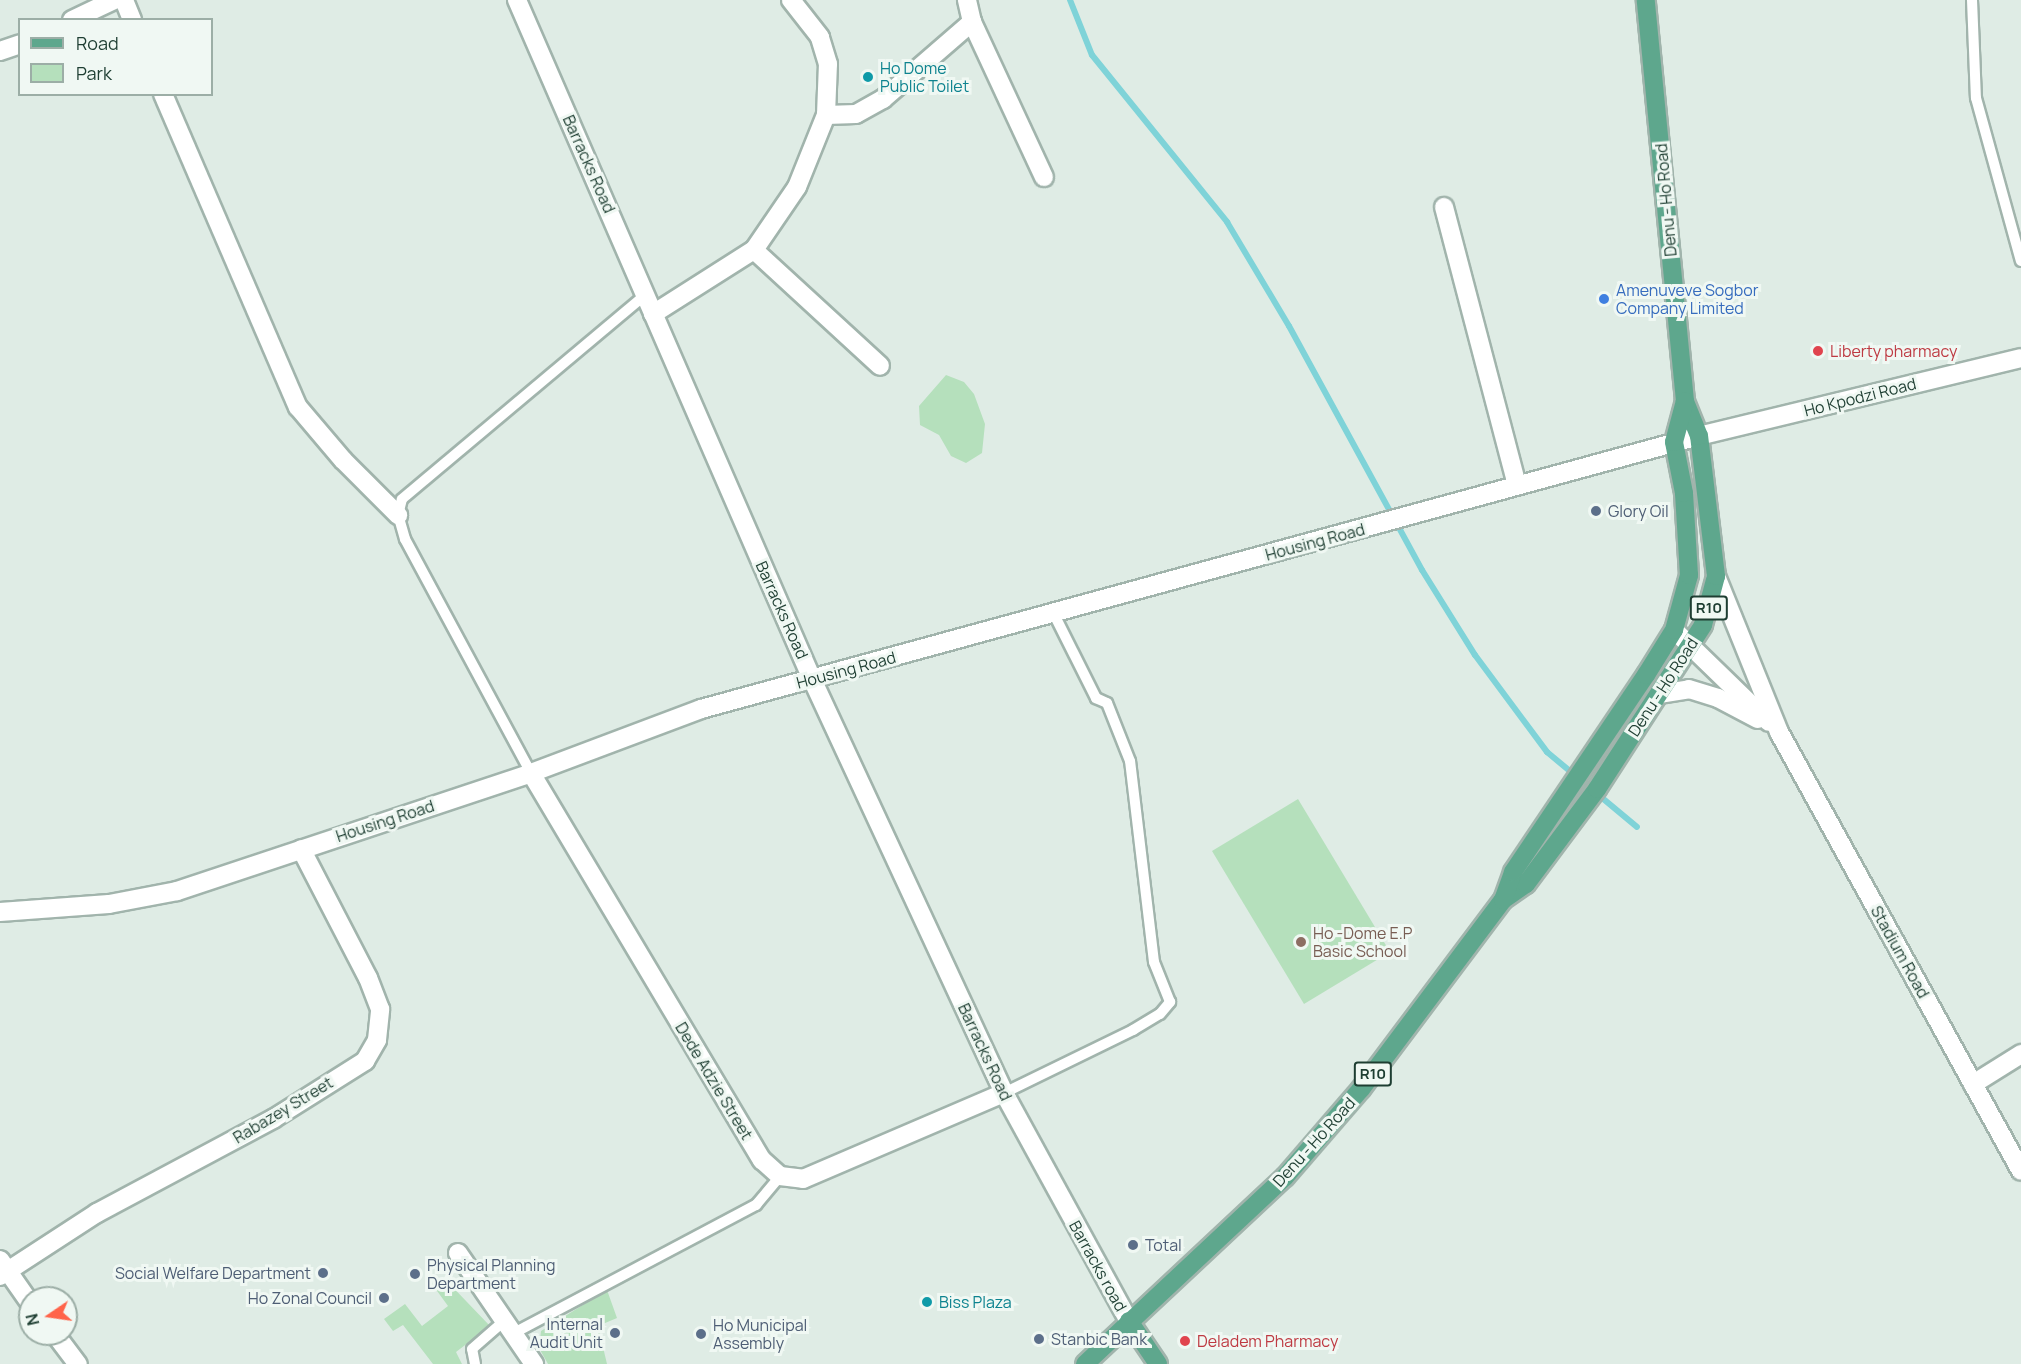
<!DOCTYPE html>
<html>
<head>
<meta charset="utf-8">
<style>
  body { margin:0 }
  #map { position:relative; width:2021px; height:1364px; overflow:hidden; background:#dfece5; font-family:Manrope,sans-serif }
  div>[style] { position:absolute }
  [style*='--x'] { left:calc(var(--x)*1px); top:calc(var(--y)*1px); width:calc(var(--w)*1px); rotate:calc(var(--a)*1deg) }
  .green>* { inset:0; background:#b5e0bc }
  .stream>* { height:6px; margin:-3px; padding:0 3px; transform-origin:3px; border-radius:3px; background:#7fd3d8 }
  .roads { filter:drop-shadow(2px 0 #a1b4ac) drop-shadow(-2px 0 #a1b4ac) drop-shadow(0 2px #a1b4ac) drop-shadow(0 -2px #a1b4ac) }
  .lane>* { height:10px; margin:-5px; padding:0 5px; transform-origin:5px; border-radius:5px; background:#fff }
  .street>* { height:18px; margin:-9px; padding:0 9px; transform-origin:9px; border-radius:9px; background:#fff }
  .secondary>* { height:18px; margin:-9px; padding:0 9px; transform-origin:9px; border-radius:9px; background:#fff }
  .primary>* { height:18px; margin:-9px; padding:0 9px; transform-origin:9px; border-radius:9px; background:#5ea78d }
  .dots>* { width:16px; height:16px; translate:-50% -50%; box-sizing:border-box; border:3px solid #f0f8f3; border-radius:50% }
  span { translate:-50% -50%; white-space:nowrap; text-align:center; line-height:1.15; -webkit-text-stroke:6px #f0f8f3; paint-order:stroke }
  .shield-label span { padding:2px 4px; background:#f0f8f3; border:2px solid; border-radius:4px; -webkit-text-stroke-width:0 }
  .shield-label { font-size:15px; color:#1e3e32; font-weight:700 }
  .culture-label { font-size:16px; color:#0d838f }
  .left { translate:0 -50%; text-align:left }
  .street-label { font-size:16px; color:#1e3e32 }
  .shop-label { font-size:16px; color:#366cbe }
  .health-label { font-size:16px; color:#be3a42 }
  .service-label { font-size:16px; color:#4e5e75 }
  .right { translate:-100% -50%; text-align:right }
  .education-label { font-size:16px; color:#785e54 }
  .legend { position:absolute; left:18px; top:18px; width:195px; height:78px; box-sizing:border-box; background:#f0f8f3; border:2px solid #9caea6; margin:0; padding:8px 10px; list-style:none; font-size:18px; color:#1e3e32 }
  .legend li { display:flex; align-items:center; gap:12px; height:30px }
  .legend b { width:30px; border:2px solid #9caea6 }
  .north { position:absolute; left:18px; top:1286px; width:60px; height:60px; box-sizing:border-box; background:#f0f8f3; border:2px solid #9caea6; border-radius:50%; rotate:257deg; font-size:16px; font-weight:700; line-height:24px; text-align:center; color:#1e3e32 }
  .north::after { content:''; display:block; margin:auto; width:21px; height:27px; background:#ff644a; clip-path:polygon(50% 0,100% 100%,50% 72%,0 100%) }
</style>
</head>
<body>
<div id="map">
  <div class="green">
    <div style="clip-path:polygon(946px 375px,964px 382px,974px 394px,985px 424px,982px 453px,966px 463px,951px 456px,939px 435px,920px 425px,919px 406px)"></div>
    <div style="clip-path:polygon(1298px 799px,1390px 952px,1304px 1004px,1212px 851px)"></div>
    <div style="clip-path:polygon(443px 1277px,490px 1326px,456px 1352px,462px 1364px,433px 1364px,403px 1325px,393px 1331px,384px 1319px,405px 1304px,422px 1326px,448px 1306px,432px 1284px)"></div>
    <div style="clip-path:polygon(607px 1290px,617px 1318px,598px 1326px,607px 1364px,548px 1364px,539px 1348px,541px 1331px)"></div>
  </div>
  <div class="stream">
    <div style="--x:1070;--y:0;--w:59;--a:68.2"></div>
    <div style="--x:1092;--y:55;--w:215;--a:51"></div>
    <div style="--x:1227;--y:222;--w:121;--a:59.2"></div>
    <div style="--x:1289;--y:326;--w:278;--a:61.4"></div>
    <div style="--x:1422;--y:570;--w:100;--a:58.1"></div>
    <div style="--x:1475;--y:655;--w:121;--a:53.4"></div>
    <div style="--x:1547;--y:752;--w:117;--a:39.8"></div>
  </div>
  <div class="roads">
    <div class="lane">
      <div style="--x:1972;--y:0;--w:98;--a:87.7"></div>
      <div style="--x:1976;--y:98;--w:169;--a:74.6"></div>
      <div style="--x:531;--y:773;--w:266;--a:-118.3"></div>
      <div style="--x:405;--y:539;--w:25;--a:-106"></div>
      <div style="--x:398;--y:515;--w:16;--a:-76"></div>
      <div style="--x:402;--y:499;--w:319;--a:-40"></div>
      <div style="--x:1004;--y:1093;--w:144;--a:-26"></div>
      <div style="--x:1133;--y:1030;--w:31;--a:-31"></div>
      <div style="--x:1160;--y:1014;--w:16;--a:-50"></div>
      <div style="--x:1170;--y:1002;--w:43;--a:-111.8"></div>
      <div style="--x:1154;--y:962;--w:202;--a:-96.8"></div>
      <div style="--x:1130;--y:761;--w:62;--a:-111.6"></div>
      <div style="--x:1107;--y:703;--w:12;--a:-156"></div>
      <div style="--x:1096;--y:698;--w:96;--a:-116.6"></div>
      <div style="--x:514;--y:1333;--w:274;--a:-27.9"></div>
      <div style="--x:756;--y:1205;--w:38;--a:-50"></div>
      <div style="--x:475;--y:1364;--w:15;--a:-101"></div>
      <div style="--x:472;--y:1349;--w:43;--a:-41.2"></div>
    </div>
    <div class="street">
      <div style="--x:124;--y:0;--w:22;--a:68"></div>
      <div style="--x:72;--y:20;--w:47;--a:-25.5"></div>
      <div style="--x:972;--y:22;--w:171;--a:65.1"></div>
      <div style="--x:0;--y:51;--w:21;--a:-19"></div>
      <div style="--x:163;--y:94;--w:341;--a:66.7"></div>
      <div style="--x:298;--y:407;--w:70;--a:49.7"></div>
      <div style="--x:343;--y:460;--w:78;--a:45"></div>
      <div style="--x:826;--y:115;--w:30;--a:-2"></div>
      <div style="--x:856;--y:114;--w:31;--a:-29"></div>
      <div style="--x:883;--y:99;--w:118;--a:-40.9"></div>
      <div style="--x:972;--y:22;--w:23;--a:-103"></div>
      <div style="--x:1444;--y:207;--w:288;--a:75.3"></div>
      <div style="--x:754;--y:250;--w:171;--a:42.6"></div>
      <div style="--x:653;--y:314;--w:120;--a:-32.4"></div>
      <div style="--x:754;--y:250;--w:76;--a:-55.7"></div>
      <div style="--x:797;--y:187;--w:78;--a:-68.1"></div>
      <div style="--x:826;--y:115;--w:51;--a:-87.8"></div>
      <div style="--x:828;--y:64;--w:28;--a:-107"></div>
      <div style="--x:820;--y:37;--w:47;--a:-128.1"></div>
      <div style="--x:1699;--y:436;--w:331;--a:-13.6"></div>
      <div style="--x:531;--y:773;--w:451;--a:59.2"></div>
      <div style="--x:762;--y:1160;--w:24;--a:42"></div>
      <div style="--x:780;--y:1176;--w:23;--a:7"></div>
      <div style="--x:803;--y:1179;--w:219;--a:-23.2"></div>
      <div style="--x:1973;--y:1084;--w:57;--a:-32"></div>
      <div style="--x:458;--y:1253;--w:135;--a:55.6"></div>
      <div style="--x:0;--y:1260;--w:52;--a:55.1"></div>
      <div style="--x:0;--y:1276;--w:116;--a:-33"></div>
      <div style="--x:97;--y:1213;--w:200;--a:-28.1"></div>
      <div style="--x:273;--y:1119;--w:109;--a:-32.2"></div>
      <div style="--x:365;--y:1061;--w:24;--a:-60"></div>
      <div style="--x:377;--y:1040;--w:31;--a:-84"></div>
      <div style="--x:380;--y:1009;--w:33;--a:-111"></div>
      <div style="--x:368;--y:978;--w:145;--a:-117.4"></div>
      <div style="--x:55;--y:1334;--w:38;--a:53"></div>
    </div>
    <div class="secondary">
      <div style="--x:517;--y:0;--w:740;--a:66.52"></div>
      <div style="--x:812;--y:679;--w:456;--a:65.1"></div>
      <div style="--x:1004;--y:1093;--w:260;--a:61.3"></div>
      <div style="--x:1716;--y:576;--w:168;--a:68"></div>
      <div style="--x:1779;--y:732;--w:501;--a:61.13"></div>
      <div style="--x:1674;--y:630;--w:132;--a:44.1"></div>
      <div style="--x:1659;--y:694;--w:30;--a:-9"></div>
      <div style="--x:1689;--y:689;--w:30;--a:17"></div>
      <div style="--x:1718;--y:698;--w:45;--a:27.7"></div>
      <div style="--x:0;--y:912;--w:109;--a:-4.2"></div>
      <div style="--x:109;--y:904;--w:69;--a:-10.8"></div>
      <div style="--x:177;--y:891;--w:373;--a:-18.4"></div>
      <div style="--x:531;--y:773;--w:182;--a:-20.6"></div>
      <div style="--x:701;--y:709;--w:1035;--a:-15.3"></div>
    </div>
    <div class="primary">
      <div style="--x:1503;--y:900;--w:28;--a:-35"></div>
      <div style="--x:1526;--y:884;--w:119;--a:-53.2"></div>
      <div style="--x:1597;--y:789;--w:195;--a:-57.1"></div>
      <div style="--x:1703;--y:625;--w:51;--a:-75.1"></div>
      <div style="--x:1716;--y:576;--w:141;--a:-96.9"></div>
      <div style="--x:1699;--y:436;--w:38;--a:-112"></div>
      <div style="--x:1685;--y:401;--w:403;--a:-95.6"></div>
      <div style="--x:1129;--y:1321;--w:52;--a:56"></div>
      <div style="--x:1085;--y:1364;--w:274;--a:-43.1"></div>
      <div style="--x:1285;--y:1177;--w:116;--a:-49.2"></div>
      <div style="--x:1361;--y:1089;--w:236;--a:-53.1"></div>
      <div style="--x:1503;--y:900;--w:30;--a:-70"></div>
      <div style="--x:1513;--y:872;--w:238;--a:-56"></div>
      <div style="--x:1646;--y:675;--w:53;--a:-58.1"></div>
      <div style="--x:1674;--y:630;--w:57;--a:-74.7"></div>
      <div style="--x:1689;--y:575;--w:82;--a:-93.5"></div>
      <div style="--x:1684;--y:493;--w:52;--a:-101.1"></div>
      <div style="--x:1674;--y:442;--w:42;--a:-75"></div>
    </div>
  </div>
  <div class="dots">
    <div style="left:868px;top:77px;background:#0f9aa8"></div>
    <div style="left:1604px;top:299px;background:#3f7fe0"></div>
    <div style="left:1818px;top:351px;background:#e0444e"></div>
    <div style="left:1596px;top:511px;background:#5c6f8a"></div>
    <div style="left:1301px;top:942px;background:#8d6e63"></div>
    <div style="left:1133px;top:1245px;background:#5c6f8a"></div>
    <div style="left:323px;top:1273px;background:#5c6f8a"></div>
    <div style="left:415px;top:1274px;background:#5c6f8a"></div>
    <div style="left:384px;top:1298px;background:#5c6f8a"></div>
    <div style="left:927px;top:1302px;background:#0f9aa8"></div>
    <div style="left:615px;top:1333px;background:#5c6f8a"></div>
    <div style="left:701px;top:1334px;background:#5c6f8a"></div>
    <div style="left:1039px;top:1339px;background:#5c6f8a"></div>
    <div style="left:1185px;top:1341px;background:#e0444e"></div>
  </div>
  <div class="shield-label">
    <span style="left:1709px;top:608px">R10</span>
    <span style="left:1373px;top:1074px">R10</span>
  </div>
  <div class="culture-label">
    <span class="left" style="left:880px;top:77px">Ho Dome<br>Public Toilet</span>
    <span class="left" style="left:939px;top:1302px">Biss Plaza</span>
  </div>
  <div class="street-label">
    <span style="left:589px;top:164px;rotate:66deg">Barracks Road</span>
    <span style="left:1666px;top:200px;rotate:-95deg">Denu - Ho Road</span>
    <span style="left:1860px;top:397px;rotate:-14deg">Ho Kpodzi Road</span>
    <span style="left:1315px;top:542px;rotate:-15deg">Housing Road</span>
    <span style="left:782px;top:610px;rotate:66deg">Barracks Road</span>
    <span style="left:846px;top:670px;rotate:-15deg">Housing Road</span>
    <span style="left:1663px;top:687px;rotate:-57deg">Denu - Ho Road</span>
    <span style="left:385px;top:821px;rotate:-18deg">Housing Road</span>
    <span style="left:1900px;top:952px;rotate:61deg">Stadium Road</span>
    <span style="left:985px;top:1052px;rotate:65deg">Barracks Road</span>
    <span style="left:714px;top:1081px;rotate:59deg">Dede Adzie Street</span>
    <span style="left:283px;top:1110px;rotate:-31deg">Rabazey Street</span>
    <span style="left:1314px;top:1142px;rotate:-48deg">Denu - Ho Road</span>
    <span style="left:1098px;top:1266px;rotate:61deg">Barracks road</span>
  </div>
  <div class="shop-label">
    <span class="left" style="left:1616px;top:299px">Amenuveve Sogbor<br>Company Limited</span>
  </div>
  <div class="health-label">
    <span class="left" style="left:1830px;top:351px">Liberty pharmacy</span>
    <span class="left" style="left:1197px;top:1341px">Deladem Pharmacy</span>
  </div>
  <div class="service-label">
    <span class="left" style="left:1608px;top:511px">Glory Oil</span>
    <span class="left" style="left:1145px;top:1245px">Total</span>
    <span class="left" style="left:427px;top:1274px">Physical Planning<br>Department</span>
    <span class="right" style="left:311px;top:1273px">Social Welfare Department</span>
    <span class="right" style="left:372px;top:1298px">Ho Zonal Council</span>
    <span class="right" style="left:603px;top:1333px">Internal<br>Audit Unit</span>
    <span class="left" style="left:713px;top:1334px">Ho Municipal<br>Assembly</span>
    <span class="left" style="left:1051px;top:1339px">Stanbic Bank</span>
  </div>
  <div class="education-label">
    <span class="left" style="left:1313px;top:942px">Ho -Dome E.P<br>Basic School</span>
  </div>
  <ul class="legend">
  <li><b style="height:8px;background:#5ea78d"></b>Road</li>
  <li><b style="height:16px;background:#b5e0bc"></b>Park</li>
  </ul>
  <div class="north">N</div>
</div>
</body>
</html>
